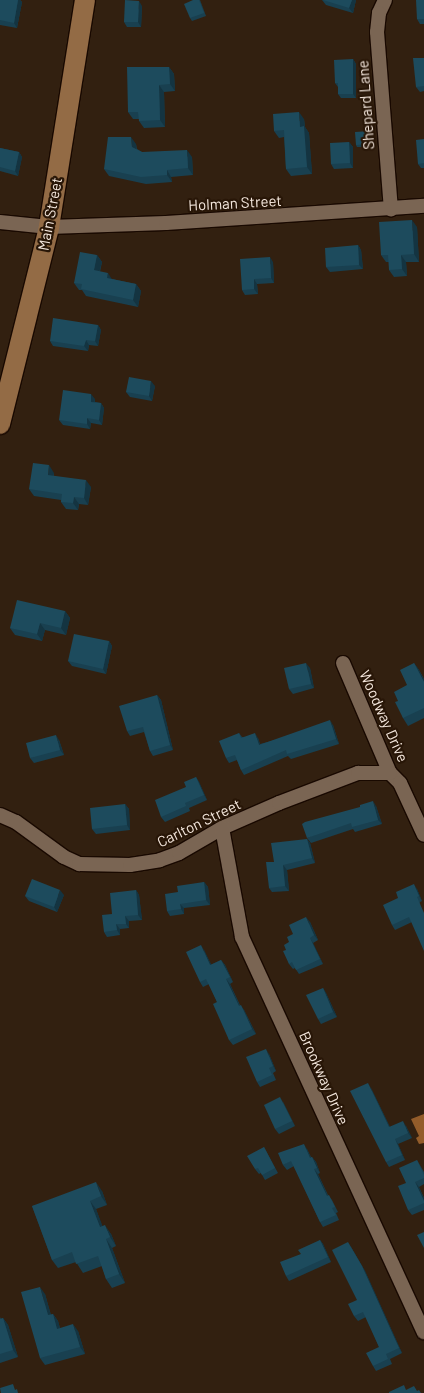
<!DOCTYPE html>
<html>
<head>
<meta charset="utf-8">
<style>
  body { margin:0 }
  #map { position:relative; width:424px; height:1393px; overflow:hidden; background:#322010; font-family:Barlow,sans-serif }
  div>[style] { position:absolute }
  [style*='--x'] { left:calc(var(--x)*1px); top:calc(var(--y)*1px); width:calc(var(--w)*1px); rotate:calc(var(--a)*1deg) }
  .water>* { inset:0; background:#935c2a }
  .roads { filter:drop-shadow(1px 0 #190900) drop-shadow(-1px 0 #190900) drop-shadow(0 1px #190900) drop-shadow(0 -1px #190900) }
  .minor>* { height:14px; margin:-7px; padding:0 7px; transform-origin:7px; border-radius:7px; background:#7a6553 }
  .secondary>* { height:20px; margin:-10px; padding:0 10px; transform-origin:10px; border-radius:10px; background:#936b45 }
  .wall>* { inset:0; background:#194050 }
  .shaded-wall>* { inset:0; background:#143441 }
  .building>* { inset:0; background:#1d4b5d }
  span { translate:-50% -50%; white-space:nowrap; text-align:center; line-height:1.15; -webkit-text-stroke:4.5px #281607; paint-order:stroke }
  .street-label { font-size:15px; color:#f5e8de }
</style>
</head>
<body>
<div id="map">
  <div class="water">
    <div style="clip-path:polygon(424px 1114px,424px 1143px,419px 1144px,416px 1138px,419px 1136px,411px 1119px)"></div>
  </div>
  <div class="roads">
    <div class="minor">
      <div style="--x:385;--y:0;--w:14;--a:115"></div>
      <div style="--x:379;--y:13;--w:19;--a:96"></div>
      <div style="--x:377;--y:32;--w:178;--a:85.5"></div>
      <div style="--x:0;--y:222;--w:49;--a:5.8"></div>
      <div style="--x:49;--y:227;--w:117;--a:-2"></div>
      <div style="--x:166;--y:223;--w:259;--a:-3.8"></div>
      <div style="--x:343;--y:663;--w:120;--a:66.9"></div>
      <div style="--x:390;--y:773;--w:14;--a:45"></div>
      <div style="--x:400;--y:783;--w:57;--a:65.2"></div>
      <div style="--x:0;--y:815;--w:17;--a:24"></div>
      <div style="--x:16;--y:822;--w:59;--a:36.1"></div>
      <div style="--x:64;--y:857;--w:17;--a:25"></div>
      <div style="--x:79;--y:864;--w:51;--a:1.1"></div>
      <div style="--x:130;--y:865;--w:30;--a:-9"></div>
      <div style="--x:160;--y:860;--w:20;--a:-20"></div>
      <div style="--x:179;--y:853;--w:50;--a:-30.2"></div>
      <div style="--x:222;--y:828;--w:62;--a:-23.7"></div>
      <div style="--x:279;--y:803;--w:85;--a:-20.8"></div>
      <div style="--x:358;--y:773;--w:32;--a:0"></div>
      <div style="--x:222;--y:828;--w:111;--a:79.6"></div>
      <div style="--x:242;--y:937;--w:435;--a:65.3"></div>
    </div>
    <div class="secondary">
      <div style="--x:0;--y:424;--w:203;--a:-76"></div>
      <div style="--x:49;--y:227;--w:230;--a:-81"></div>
    </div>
  </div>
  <div class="wall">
    <div style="clip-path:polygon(0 0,20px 0,22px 2px,17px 28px,0 25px)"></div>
    <div style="clip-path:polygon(193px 0,200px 0,206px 16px,192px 21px,190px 18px)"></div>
    <div style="clip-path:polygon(322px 0,356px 0,353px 13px,326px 5px)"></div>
    <div style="clip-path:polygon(424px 0,424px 24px,420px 24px,417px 19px)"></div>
    <div style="clip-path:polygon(142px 6px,141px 27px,127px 27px,124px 22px)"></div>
    <div style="clip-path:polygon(424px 58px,424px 91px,420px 92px,416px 87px)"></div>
    <div style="clip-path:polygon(353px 59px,356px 64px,356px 98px,341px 98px,338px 94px,338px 87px,335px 83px)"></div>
    <div style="clip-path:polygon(169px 67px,174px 74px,175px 91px,164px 92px,165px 127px,144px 128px,139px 121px,139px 119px,133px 119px,128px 112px)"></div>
    <div style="clip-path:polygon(304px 119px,305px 127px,309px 133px,312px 174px,291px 176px,286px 169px,284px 137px,279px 138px,274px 131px)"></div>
    <div style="clip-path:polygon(370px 131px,372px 134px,372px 147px,357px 147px,356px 145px)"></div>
    <div style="clip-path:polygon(424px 139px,424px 168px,421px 168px,418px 164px)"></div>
    <div style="clip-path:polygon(349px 142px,353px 147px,353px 168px,334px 169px,331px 164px)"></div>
    <div style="clip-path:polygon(136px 144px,137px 149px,142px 152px,192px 157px,193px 175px,171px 177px,172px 182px,146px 184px,109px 176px,104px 169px)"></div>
    <div style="clip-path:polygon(0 148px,19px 152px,22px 157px,18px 176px,0 171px)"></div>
    <div style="clip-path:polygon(417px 227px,419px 262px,406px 262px,407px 276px,394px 277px,389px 270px,389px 262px,386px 262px,381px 255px)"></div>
    <div style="clip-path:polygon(358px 245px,361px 250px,363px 269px,330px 272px,326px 267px)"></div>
    <div style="clip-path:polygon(97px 255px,102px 262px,100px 272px,112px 279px,136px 284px,141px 291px,138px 307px,86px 296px,82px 290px,79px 290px,74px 283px)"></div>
    <div style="clip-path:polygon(273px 262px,274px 283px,257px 284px,258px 294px,245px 295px,242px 290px)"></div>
    <div style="clip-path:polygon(98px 325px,101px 330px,98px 346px,89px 345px,88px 351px,53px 346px,50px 341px)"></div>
    <div style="clip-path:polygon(155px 386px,152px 401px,130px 397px,126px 392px)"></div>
    <div style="clip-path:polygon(95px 399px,95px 402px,101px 403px,104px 408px,102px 425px,91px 423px,90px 429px,63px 425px,59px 420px)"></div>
    <div style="clip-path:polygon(54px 473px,54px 476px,91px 487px,88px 505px,79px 504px,78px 510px,66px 509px,61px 502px,61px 500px,34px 496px,29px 489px)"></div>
    <div style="clip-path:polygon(65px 611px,70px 618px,66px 635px,45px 630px,42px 641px,15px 635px,10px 628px)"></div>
    <div style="clip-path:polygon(109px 641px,112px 646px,106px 674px,72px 666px,68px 661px)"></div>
    <div style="clip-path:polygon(414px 663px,419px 670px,424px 679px,424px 718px,408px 726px,403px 718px,398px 701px,407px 685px)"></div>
    <div style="clip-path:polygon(310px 668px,314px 688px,293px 694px,289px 689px)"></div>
    <div style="clip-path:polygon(157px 695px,161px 700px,173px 750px,153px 756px,150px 751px,144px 732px,130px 736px,127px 731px)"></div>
    <div style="clip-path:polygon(333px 725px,339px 744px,291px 759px,288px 756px,244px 775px,241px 770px,237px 760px,229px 763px,226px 758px,239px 733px,242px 737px,258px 738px,260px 744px)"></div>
    <div style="clip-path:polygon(59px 740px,64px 755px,34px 763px,30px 758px)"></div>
    <div style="clip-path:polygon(196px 777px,199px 782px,207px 800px,189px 808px,190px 811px,165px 822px,161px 817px,186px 787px)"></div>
    <div style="clip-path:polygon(125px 804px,129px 809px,130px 830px,96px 834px,92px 829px)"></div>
    <div style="clip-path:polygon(376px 806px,382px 824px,355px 832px,353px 829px,311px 843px,307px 838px)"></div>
    <div style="clip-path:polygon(307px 839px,310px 843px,315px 863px,287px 870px,289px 891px,272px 892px,269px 888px,274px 862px)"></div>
    <div style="clip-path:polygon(204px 882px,208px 887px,210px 905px,184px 908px,184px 914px,170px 916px,167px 911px,178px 892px)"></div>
    <div style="clip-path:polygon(417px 889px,422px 901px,420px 902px,412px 922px,395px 930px,392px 925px)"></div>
    <div style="clip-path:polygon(136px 890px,139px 895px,142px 920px,129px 921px,129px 928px,120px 929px,120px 935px,107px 937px,104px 932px,112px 914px)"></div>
    <div style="clip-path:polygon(64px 895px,57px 912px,29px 901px,25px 896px)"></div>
    <div style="clip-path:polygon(310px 922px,318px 940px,313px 943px,323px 964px,299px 974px,295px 968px,293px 969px,289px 964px,286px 950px,289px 942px)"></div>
    <div style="clip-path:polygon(204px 950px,211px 965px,221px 960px,225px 965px,233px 982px,230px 984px,240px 1005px,244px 1010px,256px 1034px,233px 1045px,229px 1040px,217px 1002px,209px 984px,203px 987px,200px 982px)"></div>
    <div style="clip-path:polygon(323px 988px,326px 993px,337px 1017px,321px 1024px,318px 1019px)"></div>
    <div style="clip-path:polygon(269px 1054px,276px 1071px,273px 1073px,276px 1080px,260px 1087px,257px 1082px)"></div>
    <div style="clip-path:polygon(371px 1088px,390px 1127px,406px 1126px,412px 1138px,398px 1144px,405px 1160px,389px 1167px,386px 1162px)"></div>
    <div style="clip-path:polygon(283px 1102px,295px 1126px,279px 1134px,275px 1129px)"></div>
    <div style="clip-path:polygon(264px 1147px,278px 1173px,265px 1180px,261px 1173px,259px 1174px,255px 1169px)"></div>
    <div style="clip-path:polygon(307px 1149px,311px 1157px,312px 1157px,316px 1162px,320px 1173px,318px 1174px,328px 1195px,332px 1200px,338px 1212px,336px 1213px,339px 1220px,323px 1227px,320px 1222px,294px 1166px,287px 1170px,283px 1165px)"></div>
    <div style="clip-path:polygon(417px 1160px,424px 1172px,424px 1184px,419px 1187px,424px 1198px,424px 1210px,412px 1215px,408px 1210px,406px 1183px)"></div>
    <div style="clip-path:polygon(102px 1191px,107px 1205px,96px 1209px,102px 1226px,111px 1234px,116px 1246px,112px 1248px,125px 1283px,112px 1288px,106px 1279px,102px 1266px,83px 1273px,76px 1262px,58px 1268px,52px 1260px,32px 1206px)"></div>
    <div style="clip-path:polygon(320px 1240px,323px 1244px,331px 1262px,289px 1281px,286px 1276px,301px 1254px)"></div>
    <div style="clip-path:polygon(351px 1247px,365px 1271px,402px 1353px,390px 1359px,392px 1364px,376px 1371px,373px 1366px,379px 1347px,366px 1317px,358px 1321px,354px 1316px,357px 1300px)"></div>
    <div style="clip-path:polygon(45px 1294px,51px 1315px,53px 1314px,58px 1321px,60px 1328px,78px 1331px,85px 1354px,45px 1365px,40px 1358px)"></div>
    <div style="clip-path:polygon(0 1317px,1px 1319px,3px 1318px,8px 1325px,18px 1357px,0 1363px)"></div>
  </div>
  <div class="shaded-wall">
    <div style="clip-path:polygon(18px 0,20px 0,22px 2px,17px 28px,14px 23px)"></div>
    <div style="clip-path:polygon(352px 0,356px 0,353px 13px,349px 8px)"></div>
    <div style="clip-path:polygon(139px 1px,142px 6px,141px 27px,138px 22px)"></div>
    <div style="clip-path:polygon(353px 59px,356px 64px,356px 98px,353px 94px)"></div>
    <div style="clip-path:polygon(169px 67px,174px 74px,175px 91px,170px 84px)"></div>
    <div style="clip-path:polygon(159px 85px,164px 92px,165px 127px,160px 120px)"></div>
    <div style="clip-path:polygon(299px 112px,304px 119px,305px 127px,309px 133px,312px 174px,307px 167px,300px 127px)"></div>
    <div style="clip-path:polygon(370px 131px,372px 134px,372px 147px,371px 144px)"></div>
    <div style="clip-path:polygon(131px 137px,136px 144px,137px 155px,132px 147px)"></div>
    <div style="clip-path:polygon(349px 142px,353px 147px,353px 168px,350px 163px)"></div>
    <div style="clip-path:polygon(187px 150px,192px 157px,193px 175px,188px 168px)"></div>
    <div style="clip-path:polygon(19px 152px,22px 157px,18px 176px,15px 171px)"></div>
    <div style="clip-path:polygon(167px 170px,171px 177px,172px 182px,167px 175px)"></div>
    <div style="clip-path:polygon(412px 220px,417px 227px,419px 262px,414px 254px)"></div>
    <div style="clip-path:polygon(358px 245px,361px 250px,363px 269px,359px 265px)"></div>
    <div style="clip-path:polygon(97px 255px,102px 262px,98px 277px,94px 270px)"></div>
    <div style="clip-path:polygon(401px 255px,406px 262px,407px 276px,402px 269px)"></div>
    <div style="clip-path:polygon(270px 257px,273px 262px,274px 283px,271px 278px)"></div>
    <div style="clip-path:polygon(108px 273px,113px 281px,107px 278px)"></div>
    <div style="clip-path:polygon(254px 279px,257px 284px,258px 294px,254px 289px)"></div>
    <div style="clip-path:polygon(136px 284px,141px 291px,138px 307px,133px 300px)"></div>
    <div style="clip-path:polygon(98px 325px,101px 330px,98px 346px,95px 341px)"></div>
    <div style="clip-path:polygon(86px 340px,89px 345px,88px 351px,84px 346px)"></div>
    <div style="clip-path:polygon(151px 381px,155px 386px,152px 401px,149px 396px)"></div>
    <div style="clip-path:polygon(91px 394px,95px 399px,94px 407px,91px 402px)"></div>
    <div style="clip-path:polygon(101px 403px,104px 408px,102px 425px,99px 420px)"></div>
    <div style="clip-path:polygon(87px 418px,91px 423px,90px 429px,87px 424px)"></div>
    <div style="clip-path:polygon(49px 465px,54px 473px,53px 482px,48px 475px)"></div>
    <div style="clip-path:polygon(86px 480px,91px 487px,88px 505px,84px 498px)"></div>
    <div style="clip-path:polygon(74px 497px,79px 504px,78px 510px,73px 503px)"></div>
    <div style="clip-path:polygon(65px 611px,70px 618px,66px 635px,61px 628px)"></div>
    <div style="clip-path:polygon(40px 623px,45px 630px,42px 641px,37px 634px)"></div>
    <div style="clip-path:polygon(109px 641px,112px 646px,106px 674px,103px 669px)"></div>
    <div style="clip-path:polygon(306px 663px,310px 668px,314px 688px,311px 684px)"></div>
    <div style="clip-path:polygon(414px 663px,419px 670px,424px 679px,424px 682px)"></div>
    <div style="clip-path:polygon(157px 695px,161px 700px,173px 750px,170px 745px)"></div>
    <div style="clip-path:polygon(330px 720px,333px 725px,339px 744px,336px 739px)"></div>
    <div style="clip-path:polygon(255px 733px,258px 738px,262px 750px,259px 745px)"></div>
    <div style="clip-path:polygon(56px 735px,59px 740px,64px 755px,60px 750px)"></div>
    <div style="clip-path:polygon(196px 777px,199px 782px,207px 800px,204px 795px)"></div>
    <div style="clip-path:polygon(373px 801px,376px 806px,382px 824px,378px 820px)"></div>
    <div style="clip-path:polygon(125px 804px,129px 809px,130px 830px,127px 825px)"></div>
    <div style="clip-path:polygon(307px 839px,310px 843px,315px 863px,312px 858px)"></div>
    <div style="clip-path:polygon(283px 865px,287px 870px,289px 891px,285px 886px)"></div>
    <div style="clip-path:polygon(204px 882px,208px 887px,210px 905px,206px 900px)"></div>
    <div style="clip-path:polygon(414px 884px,417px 889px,422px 901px,419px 896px)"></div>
    <div style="clip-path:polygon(60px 890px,64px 895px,57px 912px,54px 907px)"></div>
    <div style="clip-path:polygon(136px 890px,139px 895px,142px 920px,138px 915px)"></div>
    <div style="clip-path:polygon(180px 904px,184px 908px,184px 914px,181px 909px)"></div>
    <div style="clip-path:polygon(125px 916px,129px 921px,129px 928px,126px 924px)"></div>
    <div style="clip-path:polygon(306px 917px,310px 922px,318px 940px,314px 935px)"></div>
    <div style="clip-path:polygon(116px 924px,120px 929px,120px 935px,117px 930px)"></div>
    <div style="clip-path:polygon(310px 938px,313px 943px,323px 964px,320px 959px)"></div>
    <div style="clip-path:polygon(201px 945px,204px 950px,214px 970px,210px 965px)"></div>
    <div style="clip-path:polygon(221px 960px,225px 965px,233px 982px,230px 977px)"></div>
    <div style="clip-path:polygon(226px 979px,230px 984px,242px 1011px,239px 1006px)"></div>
    <div style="clip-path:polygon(323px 988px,326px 993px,337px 1017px,333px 1012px)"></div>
    <div style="clip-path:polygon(241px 1005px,244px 1010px,256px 1034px,252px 1029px)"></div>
    <div style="clip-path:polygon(266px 1049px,269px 1054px,276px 1071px,273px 1066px)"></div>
    <div style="clip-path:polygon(368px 1083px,371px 1088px,392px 1132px,389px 1127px)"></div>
    <div style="clip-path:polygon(280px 1097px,283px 1102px,295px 1126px,292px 1121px)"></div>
    <div style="clip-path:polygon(403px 1121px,406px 1126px,412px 1138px,408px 1133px)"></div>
    <div style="clip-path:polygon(395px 1139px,398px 1144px,405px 1160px,402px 1155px)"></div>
    <div style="clip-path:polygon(304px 1144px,307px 1149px,313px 1163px,310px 1158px)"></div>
    <div style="clip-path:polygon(312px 1157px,316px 1162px,320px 1173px,317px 1168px)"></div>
    <div style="clip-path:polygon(314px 1169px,318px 1174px,330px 1201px,327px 1196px)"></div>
    <div style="clip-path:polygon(96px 1182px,102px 1191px,107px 1205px,101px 1196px)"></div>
    <div style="clip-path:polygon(415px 1182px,419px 1187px,424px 1198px,424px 1201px)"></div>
    <div style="clip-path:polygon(90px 1201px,96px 1209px,106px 1235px,100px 1227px)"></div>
    <div style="clip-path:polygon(105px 1225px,111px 1234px,116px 1246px,110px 1237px)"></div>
    <div style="clip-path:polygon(106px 1239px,112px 1248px,125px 1283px,119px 1274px)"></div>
    <div style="clip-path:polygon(320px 1240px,323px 1244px,331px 1262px,328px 1257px)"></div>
    <div style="clip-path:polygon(348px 1242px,365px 1271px,402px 1353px,399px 1348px)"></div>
    <div style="clip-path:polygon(40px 1287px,45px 1294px,53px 1323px,48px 1315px)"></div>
    <div style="clip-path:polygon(53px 1314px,58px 1321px,62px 1336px,57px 1329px)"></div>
    <div style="clip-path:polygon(3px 1318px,8px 1325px,18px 1357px,13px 1350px)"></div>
    <div style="clip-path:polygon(73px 1324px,78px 1331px,85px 1354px,80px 1347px)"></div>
  </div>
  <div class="building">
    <div style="clip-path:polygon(0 0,18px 0,14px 23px,0 20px)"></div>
    <div style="clip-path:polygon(125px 0,139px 1px,138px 22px,124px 22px)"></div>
    <div style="clip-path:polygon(193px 0,199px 0,204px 13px,190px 18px,184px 4px)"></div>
    <div style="clip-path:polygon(323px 0,352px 0,349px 8px)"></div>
    <div style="clip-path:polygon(416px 0,424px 0,424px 19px,417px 19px)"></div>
    <div style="clip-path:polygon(413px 58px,424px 58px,424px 86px,416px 87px)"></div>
    <div style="clip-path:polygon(353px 59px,353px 94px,338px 94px,338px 83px,335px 83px,334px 60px)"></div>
    <div style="clip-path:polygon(127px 67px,169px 67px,170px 84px,159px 85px,160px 120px,139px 121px,138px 112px,128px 112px)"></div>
    <div style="clip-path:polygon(299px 112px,300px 127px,304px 126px,307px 167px,286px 169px,284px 130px,274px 131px,273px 114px)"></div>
    <div style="clip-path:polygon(370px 131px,371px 144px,356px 145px,355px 132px)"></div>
    <div style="clip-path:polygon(108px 137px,131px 137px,132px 147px,142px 152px,187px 150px,188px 168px,167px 170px,167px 175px,141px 177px,104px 169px)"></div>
    <div style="clip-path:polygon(424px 139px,424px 163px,418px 164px,416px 140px)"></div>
    <div style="clip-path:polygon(349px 142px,350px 163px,331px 164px,330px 143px)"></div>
    <div style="clip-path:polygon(0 148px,19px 152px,15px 171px,0 167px)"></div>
    <div style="clip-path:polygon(412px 220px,414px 254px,401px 255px,402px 269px,389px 270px,388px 255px,381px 255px,379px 222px)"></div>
    <div style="clip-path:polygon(358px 245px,359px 265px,326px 267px,325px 248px)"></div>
    <div style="clip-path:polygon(80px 252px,97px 255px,94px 270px,108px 273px,107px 278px,136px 284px,133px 300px,81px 289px,82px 284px,74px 283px)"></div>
    <div style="clip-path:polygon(270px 257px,271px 278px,254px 279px,254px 289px,242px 290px,240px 259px)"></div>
    <div style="clip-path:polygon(53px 318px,98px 325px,95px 341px,86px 340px,84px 346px,50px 341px)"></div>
    <div style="clip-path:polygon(129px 377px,151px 381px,149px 396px,126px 392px)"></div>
    <div style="clip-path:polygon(63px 390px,91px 394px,91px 402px,101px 403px,99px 420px,87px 418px,87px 424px,59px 420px)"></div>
    <div style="clip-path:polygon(33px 463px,49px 465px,48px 475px,86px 480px,84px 498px,74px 497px,73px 503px,61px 502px,62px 494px,29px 489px)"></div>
    <div style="clip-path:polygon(17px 600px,65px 611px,61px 628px,40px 623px,37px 634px,10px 628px)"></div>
    <div style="clip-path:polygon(74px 634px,109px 641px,103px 669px,68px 661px)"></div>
    <div style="clip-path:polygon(306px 663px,311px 684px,289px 689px,284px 668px)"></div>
    <div style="clip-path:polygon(414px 663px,424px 682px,424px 708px,403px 718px,395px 702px,398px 701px,394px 692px,407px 685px,400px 670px)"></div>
    <div style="clip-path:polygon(157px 695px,170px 745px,150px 751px,143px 727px,127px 731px,119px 706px)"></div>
    <div style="clip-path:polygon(330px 720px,336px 739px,287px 754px,286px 750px,241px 770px,235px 755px,226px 758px,219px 741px,239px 733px,241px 738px,255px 733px,259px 745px)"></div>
    <div style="clip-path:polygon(56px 735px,60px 750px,30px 758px,26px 743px)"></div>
    <div style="clip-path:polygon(196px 777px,204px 795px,185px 803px,186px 806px,161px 817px,155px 800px,186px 787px,184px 782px)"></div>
    <div style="clip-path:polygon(373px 801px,378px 820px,352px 827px,351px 823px,307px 838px,302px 824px,305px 822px,360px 807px,360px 805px)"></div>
    <div style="clip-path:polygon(125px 804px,127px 825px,92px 829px,90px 808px)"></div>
    <div style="clip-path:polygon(307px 839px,312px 858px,283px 865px,285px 886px,269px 888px,266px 862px,274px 862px,271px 843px)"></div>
    <div style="clip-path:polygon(32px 879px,60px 890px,54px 907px,25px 896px)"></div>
    <div style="clip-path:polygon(204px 882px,206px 900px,180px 904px,181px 909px,167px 911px,165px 894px,178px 892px,177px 886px)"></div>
    <div style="clip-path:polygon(414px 884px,419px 896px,417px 897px,424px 913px,424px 951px,409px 917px,392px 925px,383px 905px,398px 898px,396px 892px)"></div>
    <div style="clip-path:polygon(136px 890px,138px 915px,125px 916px,126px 924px,116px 924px,117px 930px,104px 932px,102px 915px,112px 914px,110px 893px)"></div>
    <div style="clip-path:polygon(306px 917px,314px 935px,310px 938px,320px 959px,296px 970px,292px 962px,289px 964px,283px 951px,286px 950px,284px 945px,289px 942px,287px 937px,293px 934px,289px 925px)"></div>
    <div style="clip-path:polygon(201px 945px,210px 965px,221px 960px,230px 977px,226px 979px,239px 1006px,241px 1005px,252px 1029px,229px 1040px,213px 1004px,217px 1002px,206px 979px,200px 982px,186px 952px)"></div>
    <div style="clip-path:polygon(323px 988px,333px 1012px,318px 1019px,306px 995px)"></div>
    <div style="clip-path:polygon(266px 1049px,273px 1066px,269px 1068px,272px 1075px,257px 1082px,246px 1057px)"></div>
    <div style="clip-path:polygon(368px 1083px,389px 1127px,403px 1121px,408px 1133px,395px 1139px,402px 1155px,386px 1162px,350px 1091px)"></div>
    <div style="clip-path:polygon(280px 1097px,292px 1121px,275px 1129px,264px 1105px)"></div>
    <div style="clip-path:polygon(304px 1144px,310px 1158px,312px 1157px,317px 1168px,314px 1169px,327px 1196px,329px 1195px,335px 1207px,332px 1208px,336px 1215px,320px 1222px,291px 1161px,283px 1165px,278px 1153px)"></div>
    <div style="clip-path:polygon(264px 1147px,275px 1168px,262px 1175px,258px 1168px,255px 1169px,247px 1156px)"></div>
    <div style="clip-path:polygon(417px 1160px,424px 1175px,424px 1178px,415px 1182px,424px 1201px,424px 1203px,408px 1210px,398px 1186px,406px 1183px,399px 1168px)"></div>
    <div style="clip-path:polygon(96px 1182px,101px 1196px,90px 1201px,100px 1227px,105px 1225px,110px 1237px,106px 1239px,119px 1274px,106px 1279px,98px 1256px,76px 1264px,72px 1252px,52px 1260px,32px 1206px)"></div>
    <div style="clip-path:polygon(424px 1232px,424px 1248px,417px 1235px)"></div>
    <div style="clip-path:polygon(320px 1240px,328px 1257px,286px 1276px,280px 1262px,301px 1254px,298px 1250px)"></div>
    <div style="clip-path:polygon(348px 1242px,362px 1266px,399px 1348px,386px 1354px,388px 1359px,373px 1366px,366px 1353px,379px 1347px,363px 1312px,354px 1316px,348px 1304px,357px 1300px,332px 1250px)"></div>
    <div style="clip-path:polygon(40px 1287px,48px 1315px,53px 1314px,57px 1329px,73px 1324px,80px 1347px,40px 1358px,21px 1292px)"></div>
    <div style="clip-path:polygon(0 1318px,0 1319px,3px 1318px,13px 1350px,0 1354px)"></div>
    <div style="clip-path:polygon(13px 1384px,15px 1390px,17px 1389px,18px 1393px,1px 1393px,0 1388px)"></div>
    <div style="clip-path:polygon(404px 1385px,406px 1390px,414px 1386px,417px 1391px,419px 1390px,421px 1393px,389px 1393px,389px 1392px)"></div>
  </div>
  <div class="street-label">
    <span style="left:366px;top:105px;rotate:-94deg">Shepard Lane</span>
    <span style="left:235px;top:203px;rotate:-3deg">Holman Street</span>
    <span style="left:50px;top:214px;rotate:-79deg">Main Street</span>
    <span style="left:384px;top:716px;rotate:66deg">Woodway Drive</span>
    <span style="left:199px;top:823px;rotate:-26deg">Carlton Street</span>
    <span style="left:324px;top:1078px;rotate:66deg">Brookway Drive</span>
  </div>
</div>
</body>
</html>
